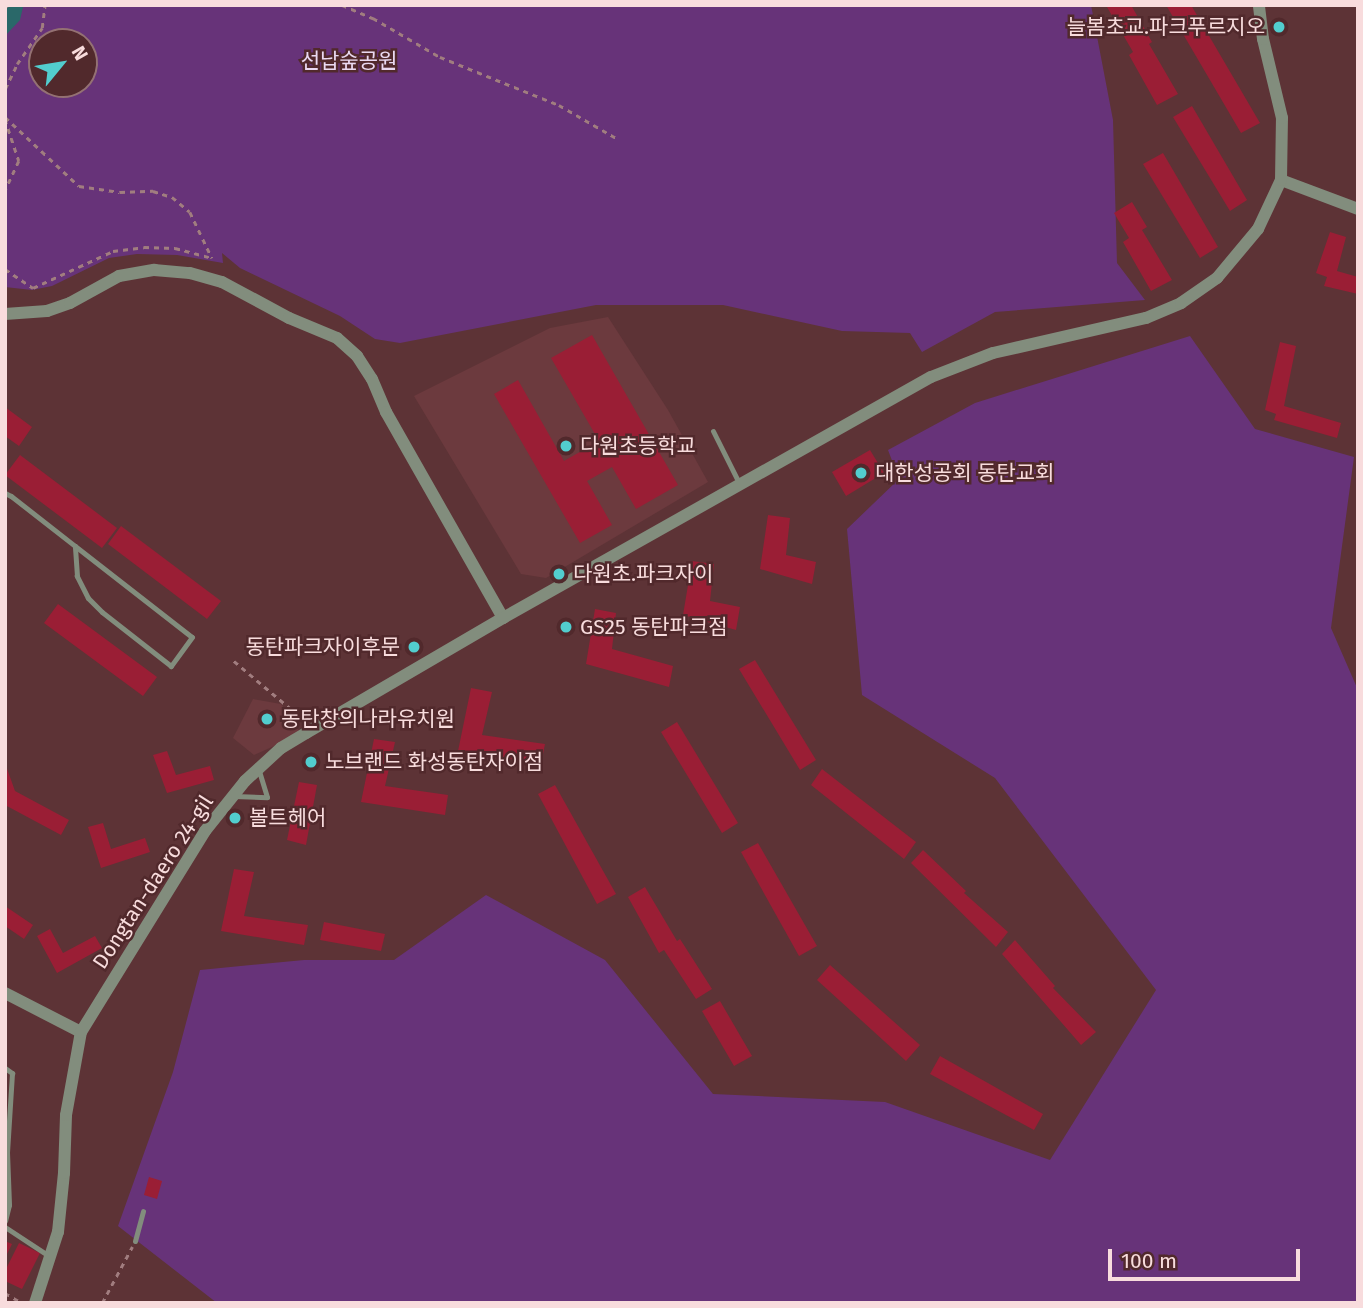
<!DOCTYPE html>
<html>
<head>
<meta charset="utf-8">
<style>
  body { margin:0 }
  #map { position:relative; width:1363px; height:1308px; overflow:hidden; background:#5d3336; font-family:"Fira Sans","Noto Sans KR",sans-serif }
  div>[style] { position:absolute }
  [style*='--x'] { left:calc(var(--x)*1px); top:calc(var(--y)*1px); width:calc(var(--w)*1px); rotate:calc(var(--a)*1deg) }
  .built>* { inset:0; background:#6c3a3e }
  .green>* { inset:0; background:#673379 }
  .water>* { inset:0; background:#2a6869 }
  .building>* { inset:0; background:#9a1e35 }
  .path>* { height:2.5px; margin-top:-1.25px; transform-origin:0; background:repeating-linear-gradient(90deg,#a17d7f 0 5px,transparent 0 10px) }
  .service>* { height:5px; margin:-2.5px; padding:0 2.5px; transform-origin:2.5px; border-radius:2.5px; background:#828d7d }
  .tertiary>* { height:12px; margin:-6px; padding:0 6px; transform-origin:6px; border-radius:6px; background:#828d7d }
  .dots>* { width:19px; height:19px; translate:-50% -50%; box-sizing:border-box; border:4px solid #51292c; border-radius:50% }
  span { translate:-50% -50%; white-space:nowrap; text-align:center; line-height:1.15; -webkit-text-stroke:5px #51292c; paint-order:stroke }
  .poi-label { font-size:21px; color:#f8dcdd }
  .right { translate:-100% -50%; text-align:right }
  .left { translate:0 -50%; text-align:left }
  .park-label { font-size:21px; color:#ead9f1 }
  .street-label { font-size:21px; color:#f8dcdd }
  .frame { position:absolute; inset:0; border:7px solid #f8dcdd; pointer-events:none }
  .north { position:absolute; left:28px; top:28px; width:70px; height:70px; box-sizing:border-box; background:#51292c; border:2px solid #947173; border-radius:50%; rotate:60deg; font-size:19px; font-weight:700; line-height:28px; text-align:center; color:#f8dcdd }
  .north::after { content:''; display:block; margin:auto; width:24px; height:32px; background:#52cdce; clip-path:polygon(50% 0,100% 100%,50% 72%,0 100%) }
  .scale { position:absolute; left:1108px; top:1249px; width:192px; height:32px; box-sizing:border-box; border:4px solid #f8dcdd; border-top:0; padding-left:9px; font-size:21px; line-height:24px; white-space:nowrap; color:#f8dcdd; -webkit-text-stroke:5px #51292c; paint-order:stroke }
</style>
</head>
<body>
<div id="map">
  <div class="built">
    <div style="clip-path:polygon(608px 317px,668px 410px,708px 482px,546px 578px,521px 574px,414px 396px,550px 328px)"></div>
    <div style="clip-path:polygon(253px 699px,281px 704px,301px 734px,254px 755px,233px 738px)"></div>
  </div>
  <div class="green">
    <div style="clip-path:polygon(evenodd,5px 5px,1091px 5px,1113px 120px,1117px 263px,1145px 300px,995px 312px,922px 352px,910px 333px,842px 331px,723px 305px,596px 305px,400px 343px,375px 339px,340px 316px,240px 268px,222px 253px,223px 263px,177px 255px,137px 254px,109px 258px,52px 286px,32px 290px,5px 287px,5px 5px,42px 42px,84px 42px,84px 84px,42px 84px,42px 42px)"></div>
    <div style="clip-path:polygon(1190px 336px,1255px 429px,1354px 457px,1331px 628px,1358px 690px,1358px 1303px,217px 1303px,118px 1226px,173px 1072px,200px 970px,304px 960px,394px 960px,486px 895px,605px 960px,713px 1094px,885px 1102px,1050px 1160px,1156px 990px,995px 778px,862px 695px,847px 529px,899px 479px,888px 450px,975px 403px)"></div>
  </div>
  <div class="water">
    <div style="clip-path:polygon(5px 5px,23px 7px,20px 20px,5px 36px)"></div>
  </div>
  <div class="building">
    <div style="clip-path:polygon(1110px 5px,1131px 5px,1152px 42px,1149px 44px,1178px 94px,1157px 105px,1129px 55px,1133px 52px,1107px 7px)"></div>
    <div style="clip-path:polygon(1166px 5px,1191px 5px,1260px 123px,1241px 133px)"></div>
    <div style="clip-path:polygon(1192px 106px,1247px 200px,1230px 211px,1173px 117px)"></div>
    <div style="clip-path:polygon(1163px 153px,1218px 247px,1200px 258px,1143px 164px)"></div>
    <div style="clip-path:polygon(1132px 202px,1147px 227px,1142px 230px,1172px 280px,1151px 291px,1123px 242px,1129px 238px,1114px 213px)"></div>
    <div style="clip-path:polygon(1330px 232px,1346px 237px,1337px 271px,1358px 277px,1358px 294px,1324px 286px,1327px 277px,1316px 273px)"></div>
    <div style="clip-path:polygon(592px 335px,678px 485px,636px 509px,612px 467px,587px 481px,612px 525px,580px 543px,494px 394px,518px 380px,564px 461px,599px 441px,551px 358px)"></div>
    <div style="clip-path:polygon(1280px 342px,1296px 346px,1284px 406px,1341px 423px,1337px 438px,1274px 420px,1276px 414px,1265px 410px)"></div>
    <div style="clip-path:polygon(5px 407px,32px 427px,19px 446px,5px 436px)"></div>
    <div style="clip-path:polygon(870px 450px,884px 473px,846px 496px,832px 472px)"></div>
    <div style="clip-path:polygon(20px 455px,117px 528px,102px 548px,5px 475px)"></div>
    <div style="clip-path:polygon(768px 515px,790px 518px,786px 555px,816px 562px,812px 584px,760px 569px)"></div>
    <div style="clip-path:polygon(121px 526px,221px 601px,207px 619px,108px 544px)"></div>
    <div style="clip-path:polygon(692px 561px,714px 564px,710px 601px,740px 607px,736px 630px,683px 615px)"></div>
    <div style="clip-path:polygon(58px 604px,157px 677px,143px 696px,44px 623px)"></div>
    <div style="clip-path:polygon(595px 609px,616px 613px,612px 649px,673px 666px,669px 687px,586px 664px)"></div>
    <div style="clip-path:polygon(755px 660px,816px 760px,800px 770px,739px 669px)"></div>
    <div style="clip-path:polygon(471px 688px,492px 692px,482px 735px,545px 744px,541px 764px,458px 751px)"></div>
    <div style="clip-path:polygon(677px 722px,738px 823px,722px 833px,661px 732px)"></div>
    <div style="clip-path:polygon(374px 739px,395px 742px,385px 786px,448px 795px,445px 815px,361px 802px)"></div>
    <div style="clip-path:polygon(167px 751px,176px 775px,210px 766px,214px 780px,167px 793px,153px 755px)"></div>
    <div style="clip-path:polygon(5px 763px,15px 791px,69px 820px,61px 835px,5px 805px)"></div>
    <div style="clip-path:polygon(822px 769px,916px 842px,904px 859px,811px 785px)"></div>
    <div style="clip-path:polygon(299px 782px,317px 785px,306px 845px,287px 840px)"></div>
    <div style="clip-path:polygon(555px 785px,616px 894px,597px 904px,538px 794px)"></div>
    <div style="clip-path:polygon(103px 823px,111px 849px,145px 838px,150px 852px,101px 868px,88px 827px)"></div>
    <div style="clip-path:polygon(758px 843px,817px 946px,799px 956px,741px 852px)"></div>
    <div style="clip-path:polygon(923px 850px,966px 891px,964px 893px,1008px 932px,996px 947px,911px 863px)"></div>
    <div style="clip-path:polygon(234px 869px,254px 872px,244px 916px,308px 925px,304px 945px,221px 931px)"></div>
    <div style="clip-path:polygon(645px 887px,677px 941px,680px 939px,712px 989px,696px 999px,664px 950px,659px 953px,628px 897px)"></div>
    <div style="clip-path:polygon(5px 906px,33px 925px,24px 939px,5px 926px)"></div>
    <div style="clip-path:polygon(324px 922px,385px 934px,381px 951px,320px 940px)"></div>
    <div style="clip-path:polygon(50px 929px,63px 953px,95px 936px,102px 948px,57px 973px,37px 936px)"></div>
    <div style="clip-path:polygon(1015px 940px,1055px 986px,1053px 988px,1096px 1032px,1081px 1045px,1002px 954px)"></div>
    <div style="clip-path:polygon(830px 965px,920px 1045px,906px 1061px,817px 980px)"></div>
    <div style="clip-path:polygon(720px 1001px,752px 1056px,734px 1066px,702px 1011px)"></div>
    <div style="clip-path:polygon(940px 1056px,1043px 1114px,1034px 1130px,930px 1074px)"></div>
    <div style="clip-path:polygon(149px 1177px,162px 1181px,157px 1199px,144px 1195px)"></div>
    <div style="clip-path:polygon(5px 1241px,12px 1244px,5px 1258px)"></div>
    <div style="clip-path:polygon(19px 1243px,40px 1253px,22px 1289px,5px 1281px,5px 1271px)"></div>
  </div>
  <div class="path">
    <div style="--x:342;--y:5;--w:34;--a:23"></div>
    <div style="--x:373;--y:18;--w:78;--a:30.2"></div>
    <div style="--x:440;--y:57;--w:128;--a:22"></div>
    <div style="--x:559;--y:105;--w:68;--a:30"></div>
    <div style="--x:5;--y:7;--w:4;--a:-34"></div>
    <div style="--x:5;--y:89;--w:28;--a:-64"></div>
    <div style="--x:17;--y:64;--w:44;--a:-55.2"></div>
    <div style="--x:42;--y:28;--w:23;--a:-83"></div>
    <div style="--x:5;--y:117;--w:101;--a:43"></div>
    <div style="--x:79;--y:186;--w:41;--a:8.3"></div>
    <div style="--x:120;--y:192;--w:33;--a:-2"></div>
    <div style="--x:153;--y:191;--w:20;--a:18"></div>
    <div style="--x:172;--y:197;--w:23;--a:40"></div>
    <div style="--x:190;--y:212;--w:51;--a:64.4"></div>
    <div style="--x:5;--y:119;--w:44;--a:71.6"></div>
    <div style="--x:19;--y:161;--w:33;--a:115"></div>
    <div style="--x:5;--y:269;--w:34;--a:34"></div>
    <div style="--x:33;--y:288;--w:88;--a:-24.8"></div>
    <div style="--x:113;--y:251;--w:31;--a:-7"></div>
    <div style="--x:144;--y:247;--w:31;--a:2"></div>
    <div style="--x:175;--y:248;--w:38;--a:15"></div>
    <div style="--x:234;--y:661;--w:75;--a:40.1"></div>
    <div style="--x:291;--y:709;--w:15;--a:62"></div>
    <div style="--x:5;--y:1293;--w:20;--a:30"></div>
    <div style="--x:102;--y:1303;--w:64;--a:-61.8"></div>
  </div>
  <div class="service">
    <div style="--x:713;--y:431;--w:60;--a:63.4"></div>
    <div style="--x:5;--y:493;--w:7;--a:27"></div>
    <div style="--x:11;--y:496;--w:81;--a:38"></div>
    <div style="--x:75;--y:546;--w:148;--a:37.9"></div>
    <div style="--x:192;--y:637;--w:36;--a:126"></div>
    <div style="--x:171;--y:666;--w:88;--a:-142"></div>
    <div style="--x:102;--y:612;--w:20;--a:-135"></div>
    <div style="--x:88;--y:598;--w:25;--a:-117"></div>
    <div style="--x:77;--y:576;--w:30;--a:-94"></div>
    <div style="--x:234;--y:796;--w:33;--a:2"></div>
    <div style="--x:267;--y:797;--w:27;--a:-107"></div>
    <div style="--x:5;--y:1068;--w:9;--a:36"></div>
    <div style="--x:12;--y:1073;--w:79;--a:93.6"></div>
    <div style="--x:7;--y:1152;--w:53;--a:87.8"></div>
    <div style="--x:9;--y:1205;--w:16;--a:104"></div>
    <div style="--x:5;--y:1227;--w:53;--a:33.4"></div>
    <div style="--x:135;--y:1241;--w:31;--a:-75"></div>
  </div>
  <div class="tertiary">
    <div style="--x:1281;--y:180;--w:82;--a:20.6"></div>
    <div style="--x:5;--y:314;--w:42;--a:-4.1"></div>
    <div style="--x:47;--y:311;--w:24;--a:-19"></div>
    <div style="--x:70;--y:303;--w:56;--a:-28.9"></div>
    <div style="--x:119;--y:276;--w:36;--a:-10"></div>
    <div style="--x:154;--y:270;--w:36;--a:5"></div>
    <div style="--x:190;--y:273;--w:33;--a:16"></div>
    <div style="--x:222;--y:282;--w:76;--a:28.2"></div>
    <div style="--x:289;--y:318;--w:52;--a:22.6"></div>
    <div style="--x:337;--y:338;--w:27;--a:42"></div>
    <div style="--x:357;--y:356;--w:27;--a:57"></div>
    <div style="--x:372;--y:379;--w:36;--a:67"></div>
    <div style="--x:386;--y:412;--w:237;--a:60.4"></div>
    <div style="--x:5;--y:993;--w:85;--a:27.2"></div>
    <div style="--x:35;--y:1303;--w:75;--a:-72.1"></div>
    <div style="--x:58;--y:1232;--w:59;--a:-84.2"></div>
    <div style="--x:64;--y:1173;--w:58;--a:-88"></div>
    <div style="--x:66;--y:1115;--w:84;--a:-79.8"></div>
    <div style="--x:81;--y:1032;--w:236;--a:-58.3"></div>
    <div style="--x:205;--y:831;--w:64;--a:-51.3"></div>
    <div style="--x:245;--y:781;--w:49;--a:-42.5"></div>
    <div style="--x:281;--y:748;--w:29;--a:-31"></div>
    <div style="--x:306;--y:733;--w:228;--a:-30.3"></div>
    <div style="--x:503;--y:618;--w:491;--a:-29.4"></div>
    <div style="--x:931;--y:377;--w:66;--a:-21.2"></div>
    <div style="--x:993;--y:353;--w:157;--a:-12.9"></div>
    <div style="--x:1146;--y:318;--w:38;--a:-23"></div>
    <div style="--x:1181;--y:303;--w:44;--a:-34.8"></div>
    <div style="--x:1217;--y:278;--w:64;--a:-50.1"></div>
    <div style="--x:1258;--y:229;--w:54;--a:-64.9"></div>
    <div style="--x:1281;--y:180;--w:62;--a:-89.1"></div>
    <div style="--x:1282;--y:118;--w:81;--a:-103.5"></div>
    <div style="--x:1263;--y:39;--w:34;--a:-97"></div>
  </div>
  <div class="dots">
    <div style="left:1279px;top:27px;background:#52cdce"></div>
    <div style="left:566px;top:446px;background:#52cdce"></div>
    <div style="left:861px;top:473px;background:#52cdce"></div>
    <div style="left:559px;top:574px;background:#52cdce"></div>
    <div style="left:566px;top:627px;background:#52cdce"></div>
    <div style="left:414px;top:647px;background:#52cdce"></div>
    <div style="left:267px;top:719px;background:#52cdce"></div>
    <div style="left:311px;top:762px;background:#52cdce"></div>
    <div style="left:235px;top:818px;background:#52cdce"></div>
  </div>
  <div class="poi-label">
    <span class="right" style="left:1265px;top:27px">늘봄초교.파크푸르지오</span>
    <span class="left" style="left:580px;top:446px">다원초등학교</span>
    <span class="left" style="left:875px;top:473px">대한성공회 동탄교회</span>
    <span class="left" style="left:573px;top:574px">다원초.파크자이</span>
    <span class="left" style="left:580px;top:627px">GS25 동탄파크점</span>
    <span class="right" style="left:400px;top:647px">동탄파크자이후문</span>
    <span class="left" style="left:281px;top:719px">동탄창의나라유치원</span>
    <span class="left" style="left:325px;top:762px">노브랜드 화성동탄자이점</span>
    <span class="left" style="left:249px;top:818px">볼트헤어</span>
  </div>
  <div class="park-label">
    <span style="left:349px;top:61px">선납숲공원</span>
  </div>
  <div class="street-label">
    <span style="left:153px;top:882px;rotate:-57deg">Dongtan-daero 24-gil</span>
  </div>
  <div class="frame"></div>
  <div class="north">N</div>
  <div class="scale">100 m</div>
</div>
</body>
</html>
